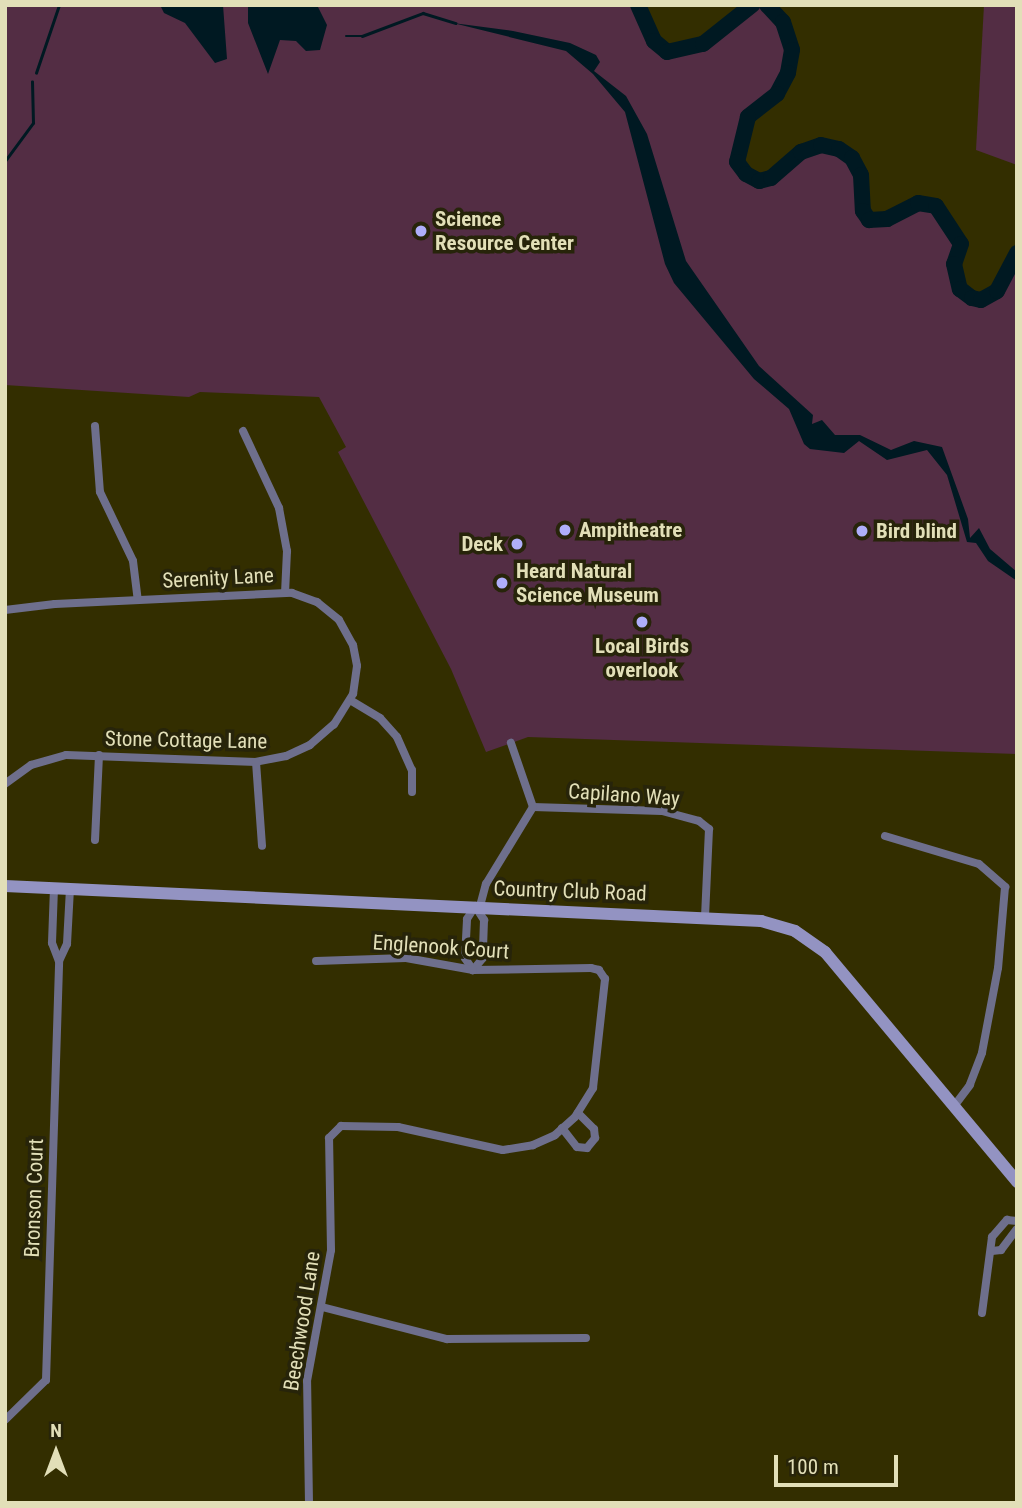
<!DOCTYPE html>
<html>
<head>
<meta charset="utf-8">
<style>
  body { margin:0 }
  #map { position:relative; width:1022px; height:1508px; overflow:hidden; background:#332e00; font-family:"Roboto Condensed",sans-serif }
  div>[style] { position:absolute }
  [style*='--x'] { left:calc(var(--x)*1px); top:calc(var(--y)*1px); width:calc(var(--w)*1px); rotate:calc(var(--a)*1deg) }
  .green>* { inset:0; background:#532d44 }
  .water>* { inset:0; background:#001922 }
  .stream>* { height:2.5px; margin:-1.25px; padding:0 1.25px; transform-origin:1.25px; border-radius:1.25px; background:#001922 }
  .river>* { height:16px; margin:-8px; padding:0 8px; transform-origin:8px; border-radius:8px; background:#001922 }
  .minor>* { height:8px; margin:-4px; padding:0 4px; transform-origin:4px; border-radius:4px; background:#6e6f8c }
  .secondary>* { height:12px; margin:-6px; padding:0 6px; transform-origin:6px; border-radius:6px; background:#9393c2 }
  .dots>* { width:19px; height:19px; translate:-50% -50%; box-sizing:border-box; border:4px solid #27240a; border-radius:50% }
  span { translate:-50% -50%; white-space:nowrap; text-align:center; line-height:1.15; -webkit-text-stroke:7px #27240a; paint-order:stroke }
  .poi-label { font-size:21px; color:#e2dfb8; font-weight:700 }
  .left { translate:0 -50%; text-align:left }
  .right { translate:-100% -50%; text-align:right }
  .street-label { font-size:21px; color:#e2dfb8 }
  .frame { position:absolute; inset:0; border:7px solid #e2dfb8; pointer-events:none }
  .north { position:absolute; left:21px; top:1417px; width:70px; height:70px; -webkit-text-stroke:5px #27240a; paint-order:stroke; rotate:0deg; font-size:19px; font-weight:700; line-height:28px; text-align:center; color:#e2dfb8 }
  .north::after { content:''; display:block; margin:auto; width:24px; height:32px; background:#e2dfb8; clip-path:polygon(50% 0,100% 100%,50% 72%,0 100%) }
  .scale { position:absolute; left:774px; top:1455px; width:124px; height:32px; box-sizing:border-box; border:4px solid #e2dfb8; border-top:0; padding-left:9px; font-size:21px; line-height:24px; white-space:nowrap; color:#e2dfb8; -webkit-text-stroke:5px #27240a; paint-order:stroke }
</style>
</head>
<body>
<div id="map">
  <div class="green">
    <div style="clip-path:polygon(5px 5px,648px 5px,640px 14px,652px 41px,666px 53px,686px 52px,704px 45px,744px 9px,766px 6px,775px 11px,791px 50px,787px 73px,776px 94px,748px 116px,736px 162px,745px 175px,758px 182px,771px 179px,801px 153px,821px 146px,839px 150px,860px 175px,862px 211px,868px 221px,887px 220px,919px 204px,936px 207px,960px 243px,954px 264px,959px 290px,972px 299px,981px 301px,998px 292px,1017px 256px,1017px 754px,528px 737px,486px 752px,451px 669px,338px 452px,346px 447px,319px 397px,200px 392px,189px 397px,5px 385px)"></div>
    <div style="clip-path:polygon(984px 5px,1017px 5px,1017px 165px,976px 150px)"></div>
  </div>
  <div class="water">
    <div style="clip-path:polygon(160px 5px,223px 5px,227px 59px,215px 63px,185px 23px,164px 13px)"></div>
    <div style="clip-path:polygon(248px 5px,317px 5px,327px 25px,320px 50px,306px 51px,296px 41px,280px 40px,268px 74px,248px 23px)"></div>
    <div style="clip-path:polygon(453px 23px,513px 31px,570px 43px,596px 55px,600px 62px,594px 71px,626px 96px,647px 134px,686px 261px,759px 366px,813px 415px,812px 424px,822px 420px,835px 435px,860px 435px,891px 450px,914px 441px,942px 447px,968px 519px,970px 538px,979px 528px,990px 549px,1017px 572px,1017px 581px,988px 561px,976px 543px,967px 542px,947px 475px,927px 450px,887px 460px,859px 441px,844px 453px,810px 449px,804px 444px,789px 409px,754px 379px,674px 283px,665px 264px,625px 112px,593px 74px,566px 51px)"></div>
  </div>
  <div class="stream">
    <div style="--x:346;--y:36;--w:16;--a:0"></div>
    <div style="--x:362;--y:36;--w:65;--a:-20.7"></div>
    <div style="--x:423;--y:13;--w:34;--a:17"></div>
    <div style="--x:36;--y:73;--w:72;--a:-71.3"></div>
    <div style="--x:5;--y:161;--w:47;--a:-53.6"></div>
    <div style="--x:33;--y:123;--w:41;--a:-91.4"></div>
  </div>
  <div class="river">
    <div style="--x:638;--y:5;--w:39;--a:66"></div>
    <div style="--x:654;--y:41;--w:17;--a:40"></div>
    <div style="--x:667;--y:52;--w:37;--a:-13"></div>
    <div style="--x:703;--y:44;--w:63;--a:-38.5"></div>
    <div style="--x:767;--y:5;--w:23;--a:47"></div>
    <div style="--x:783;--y:22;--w:29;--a:72"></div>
    <div style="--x:792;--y:50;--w:23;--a:100"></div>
    <div style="--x:788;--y:73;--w:24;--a:118"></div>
    <div style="--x:777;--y:94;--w:37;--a:142"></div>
    <div style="--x:748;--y:117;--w:46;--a:103.7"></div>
    <div style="--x:737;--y:162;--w:15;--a:53"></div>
    <div style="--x:746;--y:174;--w:15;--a:28"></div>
    <div style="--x:759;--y:181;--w:12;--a:-14"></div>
    <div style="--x:771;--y:178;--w:40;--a:-41"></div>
    <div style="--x:801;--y:152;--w:21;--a:-19"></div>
    <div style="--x:821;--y:145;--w:18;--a:13"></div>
    <div style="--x:839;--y:149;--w:16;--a:35"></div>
    <div style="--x:852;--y:158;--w:19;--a:62"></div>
    <div style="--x:861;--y:175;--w:36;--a:87"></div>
    <div style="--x:863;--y:211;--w:11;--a:56"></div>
    <div style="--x:869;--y:220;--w:18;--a:-3"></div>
    <div style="--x:887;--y:219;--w:35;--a:-27"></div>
    <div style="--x:918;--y:203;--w:18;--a:9"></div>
    <div style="--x:936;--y:206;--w:45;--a:56.7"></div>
    <div style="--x:961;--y:244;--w:21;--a:109"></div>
    <div style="--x:954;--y:264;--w:26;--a:77"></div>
    <div style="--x:960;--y:289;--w:15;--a:37"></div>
    <div style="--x:972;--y:298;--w:9;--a:13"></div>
    <div style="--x:981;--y:300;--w:18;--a:-29"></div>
    <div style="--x:997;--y:291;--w:43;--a:-62.2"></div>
  </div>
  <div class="minor">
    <div style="--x:95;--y:426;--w:66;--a:85.7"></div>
    <div style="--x:100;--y:492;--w:76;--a:64.4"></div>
    <div style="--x:133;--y:561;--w:39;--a:83"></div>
    <div style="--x:243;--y:431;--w:85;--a:64.9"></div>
    <div style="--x:279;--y:508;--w:44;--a:79.5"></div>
    <div style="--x:287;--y:551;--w:42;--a:92.7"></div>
    <div style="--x:5;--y:610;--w:50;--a:-6.8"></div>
    <div style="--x:55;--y:604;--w:237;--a:-2.7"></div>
    <div style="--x:292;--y:593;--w:27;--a:20"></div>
    <div style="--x:317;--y:602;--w:28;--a:39"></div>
    <div style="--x:339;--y:620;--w:29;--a:61"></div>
    <div style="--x:353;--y:645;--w:21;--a:79"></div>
    <div style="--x:357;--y:666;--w:28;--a:98"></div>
    <div style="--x:353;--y:694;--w:36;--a:122"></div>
    <div style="--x:334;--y:724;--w:32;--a:139"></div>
    <div style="--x:310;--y:745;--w:26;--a:155"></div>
    <div style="--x:286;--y:756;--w:31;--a:169"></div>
    <div style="--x:256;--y:762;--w:190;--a:-177.9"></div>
    <div style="--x:66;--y:755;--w:36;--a:164"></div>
    <div style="--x:31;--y:765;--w:32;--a:144"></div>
    <div style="--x:350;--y:700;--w:35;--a:31"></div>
    <div style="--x:380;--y:718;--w:25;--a:48"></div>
    <div style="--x:397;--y:737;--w:36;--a:66"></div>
    <div style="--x:412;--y:770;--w:22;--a:90"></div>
    <div style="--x:256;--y:762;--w:84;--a:85.9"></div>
    <div style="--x:533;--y:807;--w:129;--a:1.8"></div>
    <div style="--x:662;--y:811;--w:38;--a:15"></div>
    <div style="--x:699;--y:821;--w:13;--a:39"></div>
    <div style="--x:709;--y:829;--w:87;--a:92.6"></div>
    <div style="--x:885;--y:836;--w:98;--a:16.6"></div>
    <div style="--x:979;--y:864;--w:35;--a:41"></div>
    <div style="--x:1005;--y:887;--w:81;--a:94.9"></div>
    <div style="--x:998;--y:968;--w:86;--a:100.7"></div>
    <div style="--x:982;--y:1053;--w:34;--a:111"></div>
    <div style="--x:970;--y:1085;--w:26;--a:127"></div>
    <div style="--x:95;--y:840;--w:85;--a:-87.3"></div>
    <div style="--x:54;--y:888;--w:55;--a:92.1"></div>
    <div style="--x:52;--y:943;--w:19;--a:69"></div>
    <div style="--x:475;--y:906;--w:17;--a:57"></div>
    <div style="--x:484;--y:920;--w:38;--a:92"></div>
    <div style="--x:483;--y:958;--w:16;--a:130"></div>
    <div style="--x:473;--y:970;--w:14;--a:-124"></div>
    <div style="--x:465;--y:958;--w:39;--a:-87"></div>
    <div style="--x:467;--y:919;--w:15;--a:-58"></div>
    <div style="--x:480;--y:906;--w:23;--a:-75"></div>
    <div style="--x:486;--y:884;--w:90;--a:-58.6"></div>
    <div style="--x:533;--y:807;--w:68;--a:-109"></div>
    <div style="--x:562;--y:1128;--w:24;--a:52"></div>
    <div style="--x:577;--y:1147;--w:10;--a:6"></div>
    <div style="--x:587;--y:1148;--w:13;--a:-51"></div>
    <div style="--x:595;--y:1138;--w:9;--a:-96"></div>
    <div style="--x:594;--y:1129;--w:23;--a:-135"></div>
    <div style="--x:992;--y:1251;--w:9;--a:-6"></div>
    <div style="--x:1001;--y:1250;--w:26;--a:-53"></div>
    <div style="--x:322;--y:1307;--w:129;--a:14.4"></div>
    <div style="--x:447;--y:1339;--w:139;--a:-0.4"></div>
    <div style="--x:982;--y:1313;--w:77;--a:-82.5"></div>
    <div style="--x:992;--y:1237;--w:23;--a:-49"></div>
    <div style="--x:1007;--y:1220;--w:10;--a:6"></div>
    <div style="--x:5;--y:1420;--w:57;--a:-44.3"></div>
    <div style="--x:46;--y:1380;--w:419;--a:-88.2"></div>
    <div style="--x:59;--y:961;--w:19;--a:-65"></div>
    <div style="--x:67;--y:944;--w:55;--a:-86.9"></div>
    <div style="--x:309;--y:1503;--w:122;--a:-90.9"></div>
    <div style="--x:307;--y:1381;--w:133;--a:-79.6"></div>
    <div style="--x:331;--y:1250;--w:112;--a:-91"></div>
    <div style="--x:329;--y:1138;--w:17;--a:-45"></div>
    <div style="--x:341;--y:1126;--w:57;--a:1"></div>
    <div style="--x:398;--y:1127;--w:107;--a:12.4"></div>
    <div style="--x:503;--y:1150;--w:30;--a:-9"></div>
    <div style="--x:533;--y:1145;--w:24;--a:-24"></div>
    <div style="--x:555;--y:1135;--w:27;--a:-42"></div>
    <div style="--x:575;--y:1117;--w:34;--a:-58"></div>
    <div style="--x:593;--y:1088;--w:110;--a:-83.7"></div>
    <div style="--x:605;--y:979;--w:11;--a:-124"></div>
    <div style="--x:599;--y:970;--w:8;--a:-166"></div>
    <div style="--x:591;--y:968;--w:118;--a:179"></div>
    <div style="--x:473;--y:970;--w:68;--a:-169.8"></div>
    <div style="--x:406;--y:958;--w:90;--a:178.1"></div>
  </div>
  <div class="secondary">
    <div style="--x:5;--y:886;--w:757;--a:2.65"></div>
    <div style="--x:761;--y:921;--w:35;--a:16"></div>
    <div style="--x:795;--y:931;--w:37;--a:35"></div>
    <div style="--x:825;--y:952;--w:300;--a:50.1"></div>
  </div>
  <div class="dots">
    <div style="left:421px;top:231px;background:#afaefa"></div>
    <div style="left:565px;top:530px;background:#afaefa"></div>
    <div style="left:862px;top:531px;background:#afaefa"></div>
    <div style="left:517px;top:544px;background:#afaefa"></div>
    <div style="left:502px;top:583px;background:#afaefa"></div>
    <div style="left:642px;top:622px;background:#afaefa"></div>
  </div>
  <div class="poi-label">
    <span class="left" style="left:435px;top:231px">Science<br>Resource Center</span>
    <span class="left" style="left:579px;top:530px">Ampitheatre</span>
    <span class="left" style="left:876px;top:531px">Bird blind</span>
    <span class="right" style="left:503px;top:544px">Deck</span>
    <span class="left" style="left:516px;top:583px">Heard Natural<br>Science Museum</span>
    <span style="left:642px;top:658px">Local Birds<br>overlook</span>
  </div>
  <div class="street-label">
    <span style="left:218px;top:578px;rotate:-3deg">Serenity Lane</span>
    <span style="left:186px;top:740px;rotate:1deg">Stone Cottage Lane</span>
    <span style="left:624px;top:795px;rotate:4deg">Capilano Way</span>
    <span style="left:570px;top:891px;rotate:2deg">Country Club Road</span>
    <span style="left:441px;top:947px;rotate:4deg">Englenook Court</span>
    <span style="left:34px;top:1198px;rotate:-88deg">Bronson Court</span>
    <span style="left:302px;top:1321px;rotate:-81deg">Beechwood Lane</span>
  </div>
  <div class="frame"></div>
  <div class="north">N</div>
  <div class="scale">100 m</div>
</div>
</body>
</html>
